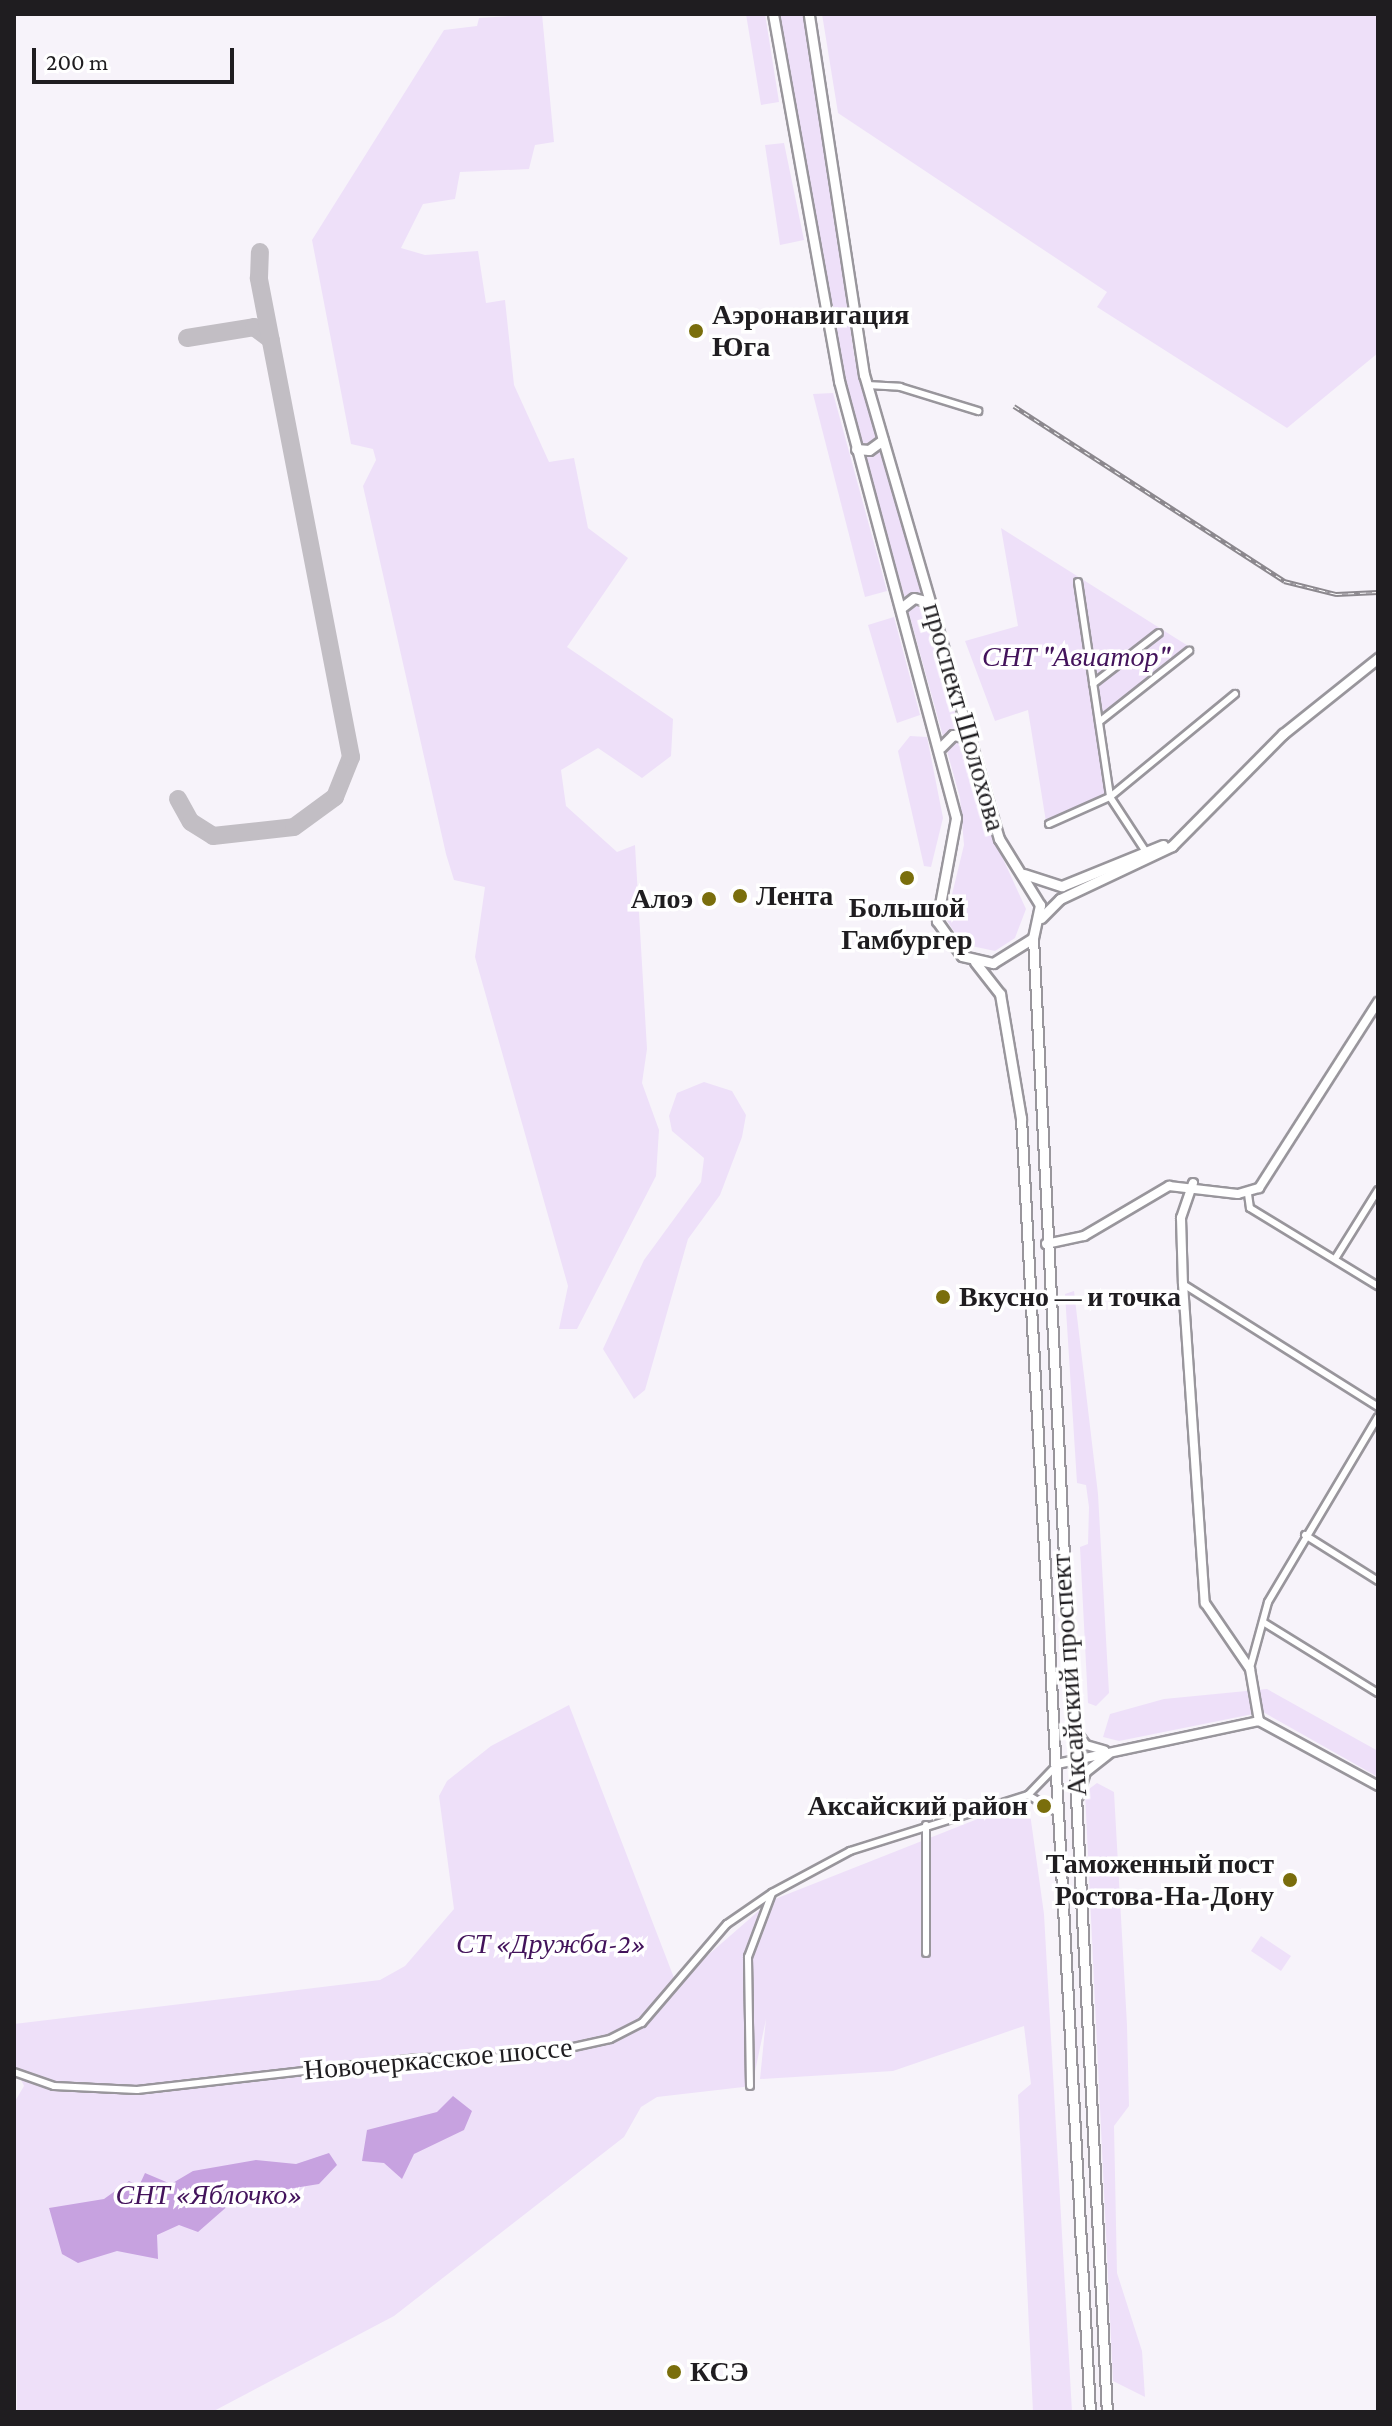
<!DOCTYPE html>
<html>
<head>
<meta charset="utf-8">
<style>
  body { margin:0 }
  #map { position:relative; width:1392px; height:2426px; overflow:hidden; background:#f7f3fa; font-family:"Crimson Pro",serif }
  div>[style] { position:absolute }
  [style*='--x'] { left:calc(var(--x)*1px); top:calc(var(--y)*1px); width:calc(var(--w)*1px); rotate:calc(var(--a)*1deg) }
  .green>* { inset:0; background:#eee0f9 }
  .water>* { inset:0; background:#c7a2e0 }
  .taxiway>* { height:18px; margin:-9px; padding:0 9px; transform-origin:9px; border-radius:9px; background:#c2bec4 }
  .roads { filter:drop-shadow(2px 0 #99969c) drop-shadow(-2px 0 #99969c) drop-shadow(0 2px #99969c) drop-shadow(0 -2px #99969c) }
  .street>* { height:6px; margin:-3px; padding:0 3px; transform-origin:3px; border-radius:3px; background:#fff }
  .secondary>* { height:8px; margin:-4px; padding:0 4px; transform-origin:4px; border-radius:4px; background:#fff }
  .primary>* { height:9px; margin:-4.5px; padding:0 4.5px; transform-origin:4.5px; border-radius:4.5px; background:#fff }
  .rail>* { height:5px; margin-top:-2.5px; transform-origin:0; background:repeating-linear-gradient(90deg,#fff 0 6px,#8c888e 0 12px); box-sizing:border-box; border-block:2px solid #8c888e }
  .dots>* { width:22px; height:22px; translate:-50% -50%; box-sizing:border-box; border:4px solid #fff; border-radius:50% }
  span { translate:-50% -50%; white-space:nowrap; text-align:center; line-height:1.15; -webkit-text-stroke:7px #fff; paint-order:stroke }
  .poi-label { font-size:28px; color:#1f1d20; font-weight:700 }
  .left { translate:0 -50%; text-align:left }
  .right { translate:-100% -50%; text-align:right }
  .park-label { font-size:28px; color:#43135b; font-style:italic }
  .street-label { font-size:28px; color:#1f1d20 }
  .frame { position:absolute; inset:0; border:16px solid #1f1d20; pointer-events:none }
  .scale { position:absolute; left:32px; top:48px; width:202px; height:36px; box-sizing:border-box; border:4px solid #1f1d20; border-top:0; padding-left:10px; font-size:24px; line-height:28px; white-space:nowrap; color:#1f1d20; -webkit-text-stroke:6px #fff; paint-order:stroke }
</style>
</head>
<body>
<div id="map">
  <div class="green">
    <div style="clip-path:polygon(542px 14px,554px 142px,535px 145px,529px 169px,460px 172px,455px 199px,423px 204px,401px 248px,425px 255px,478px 251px,486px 303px,505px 300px,514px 385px,549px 462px,574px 458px,588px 528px,628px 558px,567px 647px,673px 719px,671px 756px,642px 778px,598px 748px,561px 770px,566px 806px,617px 852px,635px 845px,647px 1049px,642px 1083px,659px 1130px,656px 1176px,577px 1329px,559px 1329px,568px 1286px,475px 957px,485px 887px,454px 880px,446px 854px,363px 486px,376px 460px,373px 449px,351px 444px,312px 240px,444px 30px,477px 26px,479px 18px)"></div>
    <div style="clip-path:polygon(746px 14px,765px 14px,779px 102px,761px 105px)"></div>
    <div style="clip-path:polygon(778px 14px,804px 14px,855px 360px,987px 824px,1026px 909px,1015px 938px,995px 951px,962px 944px,946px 919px,964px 845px,960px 798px,840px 364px)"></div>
    <div style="clip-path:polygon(822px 14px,1378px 14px,1378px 353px,1287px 428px,1097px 307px,1107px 292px,838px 113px)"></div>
    <div style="clip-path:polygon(784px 143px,804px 240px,780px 245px,765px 145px)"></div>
    <div style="clip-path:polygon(833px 393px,887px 591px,865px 597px,813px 394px)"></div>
    <div style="clip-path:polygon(1001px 528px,1193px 649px,1102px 721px,1116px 796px,1047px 828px,1028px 710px,995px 721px,965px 641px,1018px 626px)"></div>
    <div style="clip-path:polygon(894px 617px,920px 715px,897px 723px,868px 625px)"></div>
    <div style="clip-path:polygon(910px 736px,927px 737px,943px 818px,931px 867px,924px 866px,898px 751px)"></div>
    <div style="clip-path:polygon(704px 1082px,732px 1091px,746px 1115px,742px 1137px,720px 1195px,688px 1239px,645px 1390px,634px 1399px,603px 1349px,644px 1260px,701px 1182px,704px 1158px,672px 1131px,669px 1116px,677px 1093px)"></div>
    <div style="clip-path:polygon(1074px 1291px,1098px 1494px,1109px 1693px,1096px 1706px,1088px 1703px,1080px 1547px,1088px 1544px,1089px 1507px,1086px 1485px,1077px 1483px,1065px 1294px)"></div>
    <div style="clip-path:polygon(1267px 1689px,1378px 1751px,1378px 1777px,1263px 1712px,1119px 1741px,1103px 1737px,1110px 1714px,1164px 1699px)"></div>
    <div style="clip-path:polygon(569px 1705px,676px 1983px,770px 1901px,1028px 1799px,1044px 1914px,1072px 2412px,1033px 2412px,1018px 2095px,1031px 2084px,1024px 2026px,893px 2071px,760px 2079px,766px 2019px,752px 2086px,657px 2097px,641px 2107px,624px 2137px,394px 2316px,212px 2412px,17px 2412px,14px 2103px,24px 2086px,14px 2065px,14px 2024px,380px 1980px,405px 1966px,454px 1909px,439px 1796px,447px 1781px,491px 1746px)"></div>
    <div style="clip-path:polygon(1097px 1783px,1114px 1792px,1127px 2025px,1129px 2106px,1114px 2126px,1117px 2273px,1142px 2351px,1145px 2397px,1113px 2381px,1085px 1792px)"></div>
    <div style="clip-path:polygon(1261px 1936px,1291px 1956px,1281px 1971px,1251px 1951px)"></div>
  </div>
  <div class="water">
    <div style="clip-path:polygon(453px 2096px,472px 2111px,464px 2130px,414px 2154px,402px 2179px,384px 2163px,362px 2161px,367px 2130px,437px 2112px)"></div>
    <div style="clip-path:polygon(329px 2153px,337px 2165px,319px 2184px,238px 2197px,198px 2232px,179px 2225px,157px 2235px,158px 2259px,117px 2251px,78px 2263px,62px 2254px,49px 2208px,104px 2199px,129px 2181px,139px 2186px,145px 2173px,171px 2184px,193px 2171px,256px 2160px,296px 2164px)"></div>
  </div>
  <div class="taxiway">
    <div style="--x:187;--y:338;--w:68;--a:-9.3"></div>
    <div style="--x:254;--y:327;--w:21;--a:37"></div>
    <div style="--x:178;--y:799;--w:26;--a:61"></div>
    <div style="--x:191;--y:822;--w:26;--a:32"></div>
    <div style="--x:213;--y:836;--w:81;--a:-6.3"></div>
    <div style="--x:294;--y:827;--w:51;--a:-36.2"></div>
    <div style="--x:335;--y:797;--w:43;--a:-68.2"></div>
    <div style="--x:351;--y:757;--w:488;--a:-100.9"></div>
    <div style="--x:259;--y:278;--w:26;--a:-88"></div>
  </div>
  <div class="roads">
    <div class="street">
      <div style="--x:867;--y:385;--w:33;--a:3"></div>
      <div style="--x:900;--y:387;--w:82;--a:17.1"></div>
      <div style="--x:1078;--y:582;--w:217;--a:81.5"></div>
      <div style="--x:1110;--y:797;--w:66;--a:56.8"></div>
      <div style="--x:1093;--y:684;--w:83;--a:-37.7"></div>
      <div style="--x:1099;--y:722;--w:115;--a:-38.3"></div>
      <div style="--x:1049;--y:824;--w:67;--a:-23.9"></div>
      <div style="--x:1110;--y:797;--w:162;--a:-39.5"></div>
      <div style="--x:1248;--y:1194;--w:14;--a:82"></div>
      <div style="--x:1250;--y:1208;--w:150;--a:31.4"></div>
      <div style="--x:1335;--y:1259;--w:81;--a:-58.1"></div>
      <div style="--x:1183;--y:1284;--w:231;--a:32.2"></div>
      <div style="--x:1305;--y:1535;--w:86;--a:32.2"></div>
      <div style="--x:1263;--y:1622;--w:135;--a:31.7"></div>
      <div style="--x:1250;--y:1668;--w:68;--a:-74.7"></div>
      <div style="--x:1268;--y:1602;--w:215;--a:-59.3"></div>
      <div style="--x:1028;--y:1795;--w:35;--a:31"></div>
      <div style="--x:926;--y:1825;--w:128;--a:90"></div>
      <div style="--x:14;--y:2072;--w:42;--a:19.3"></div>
      <div style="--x:54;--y:2086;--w:83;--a:2.8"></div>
      <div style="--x:137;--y:2090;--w:283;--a:-6.5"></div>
      <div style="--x:418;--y:2058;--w:110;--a:-0.5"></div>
      <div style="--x:528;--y:2057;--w:84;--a:-12.4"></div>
      <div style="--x:610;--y:2039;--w:36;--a:-27"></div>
      <div style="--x:642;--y:2023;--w:130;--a:-49.4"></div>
      <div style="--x:727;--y:1924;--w:55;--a:-34.6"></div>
      <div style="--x:772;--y:1893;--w:89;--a:-28.3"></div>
      <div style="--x:850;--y:1851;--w:187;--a:-17.5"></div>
      <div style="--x:1028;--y:1795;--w:37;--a:-46"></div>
      <div style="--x:750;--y:2086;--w:129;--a:-90.9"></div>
      <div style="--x:748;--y:1957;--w:68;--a:-69.4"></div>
    </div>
    <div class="secondary">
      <div style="--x:1193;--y:1183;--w:37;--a:109"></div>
      <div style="--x:1181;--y:1218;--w:66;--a:88.3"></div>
      <div style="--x:1183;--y:1284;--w:320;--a:86.1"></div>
      <div style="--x:1205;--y:1603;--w:80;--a:55.7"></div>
      <div style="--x:1250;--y:1669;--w:53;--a:80.2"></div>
      <div style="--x:1046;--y:1244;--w:39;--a:-12"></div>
      <div style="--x:1084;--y:1236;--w:99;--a:-30.5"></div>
      <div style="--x:1169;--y:1186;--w:69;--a:6.6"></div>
      <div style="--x:1238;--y:1194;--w:22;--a:-16"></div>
      <div style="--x:1259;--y:1188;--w:221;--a:-57.4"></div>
      <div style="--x:1075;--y:1730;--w:19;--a:54"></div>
      <div style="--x:1086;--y:1745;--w:19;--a:16"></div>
      <div style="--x:1057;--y:1764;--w:207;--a:-12"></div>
      <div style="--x:1259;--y:1721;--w:136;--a:28.6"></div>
      <div style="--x:1079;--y:1796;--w:25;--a:-74"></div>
      <div style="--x:1086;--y:1772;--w:29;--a:-38"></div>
    </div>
    <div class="primary">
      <div style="--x:773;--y:14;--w:373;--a:79.8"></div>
      <div style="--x:839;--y:381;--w:452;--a:75"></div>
      <div style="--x:956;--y:818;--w:105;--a:100.5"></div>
      <div style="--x:937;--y:921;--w:43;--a:54.5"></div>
      <div style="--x:962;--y:956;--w:32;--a:13"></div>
      <div style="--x:993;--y:963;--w:47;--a:-32"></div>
      <div style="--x:1033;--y:938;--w:34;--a:-78"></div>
      <div style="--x:1040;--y:905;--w:78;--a:-121.8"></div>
      <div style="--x:999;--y:839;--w:483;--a:-106.2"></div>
      <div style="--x:864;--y:375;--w:365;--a:-98.7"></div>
      <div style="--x:856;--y:449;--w:13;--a:4"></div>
      <div style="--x:869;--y:450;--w:17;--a:-36"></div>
      <div style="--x:901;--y:608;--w:16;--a:-38"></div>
      <div style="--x:914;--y:598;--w:16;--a:14"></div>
      <div style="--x:941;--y:747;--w:17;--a:-45"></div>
      <div style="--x:953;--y:735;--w:17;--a:10"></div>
      <div style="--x:1024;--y:874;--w:40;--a:18"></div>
      <div style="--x:1062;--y:886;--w:109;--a:-22.1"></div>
      <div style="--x:1041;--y:918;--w:27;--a:-45"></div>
      <div style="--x:1060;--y:899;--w:124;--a:-25.3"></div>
      <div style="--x:1172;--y:846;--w:158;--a:-45.3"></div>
      <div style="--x:1283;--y:734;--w:122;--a:-38.7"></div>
      <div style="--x:1033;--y:938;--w:1476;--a:87.13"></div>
      <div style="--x:975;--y:962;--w:41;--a:52"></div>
      <div style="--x:1000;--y:994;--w:126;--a:80.4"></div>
      <div style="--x:1021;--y:1118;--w:1296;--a:86.95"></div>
    </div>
  </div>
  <div class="rail">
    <div style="--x:1014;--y:406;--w:322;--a:32.9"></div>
    <div style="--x:1284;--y:581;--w:54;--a:14"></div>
    <div style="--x:1336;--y:594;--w:42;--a:-2.7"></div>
  </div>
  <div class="dots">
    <div style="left:696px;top:331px;background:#7a6e0c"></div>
    <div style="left:907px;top:878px;background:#7a6e0c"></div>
    <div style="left:740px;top:896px;background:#7a6e0c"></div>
    <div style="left:709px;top:899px;background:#7a6e0c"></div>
    <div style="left:943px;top:1297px;background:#7a6e0c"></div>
    <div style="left:1044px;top:1806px;background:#7a6e0c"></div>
    <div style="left:1290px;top:1880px;background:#7a6e0c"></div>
    <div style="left:674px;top:2372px;background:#7a6e0c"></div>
  </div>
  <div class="poi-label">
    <span class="left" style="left:712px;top:331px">Аэронавигация<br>Юга</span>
    <span class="left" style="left:756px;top:896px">Лента</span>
    <span class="right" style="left:693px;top:899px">Алоэ</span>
    <span style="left:907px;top:924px">Большой<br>Гамбургер</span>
    <span class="left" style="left:959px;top:1297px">Вкусно — и точка</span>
    <span class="right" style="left:1028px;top:1806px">Аксайский район</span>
    <span class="right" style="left:1274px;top:1880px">Таможенный пост<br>Ростова-На-Дону</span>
    <span class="left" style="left:690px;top:2372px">КСЭ</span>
  </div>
  <div class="park-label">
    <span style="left:1076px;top:657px">СНТ "Авиатор"</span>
    <span style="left:551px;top:1944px">СТ «Дружба-2»</span>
    <span style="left:209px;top:2195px">СНТ «Яблочко»</span>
  </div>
  <div class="street-label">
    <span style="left:964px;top:717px;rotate:74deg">проспект Шолохова</span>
    <span style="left:1069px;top:1675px;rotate:-94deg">Аксайский проспект</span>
    <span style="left:438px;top:2059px;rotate:-5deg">Новочеркасское шоссе</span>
  </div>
  <div class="frame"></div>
  <div class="scale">200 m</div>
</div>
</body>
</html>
